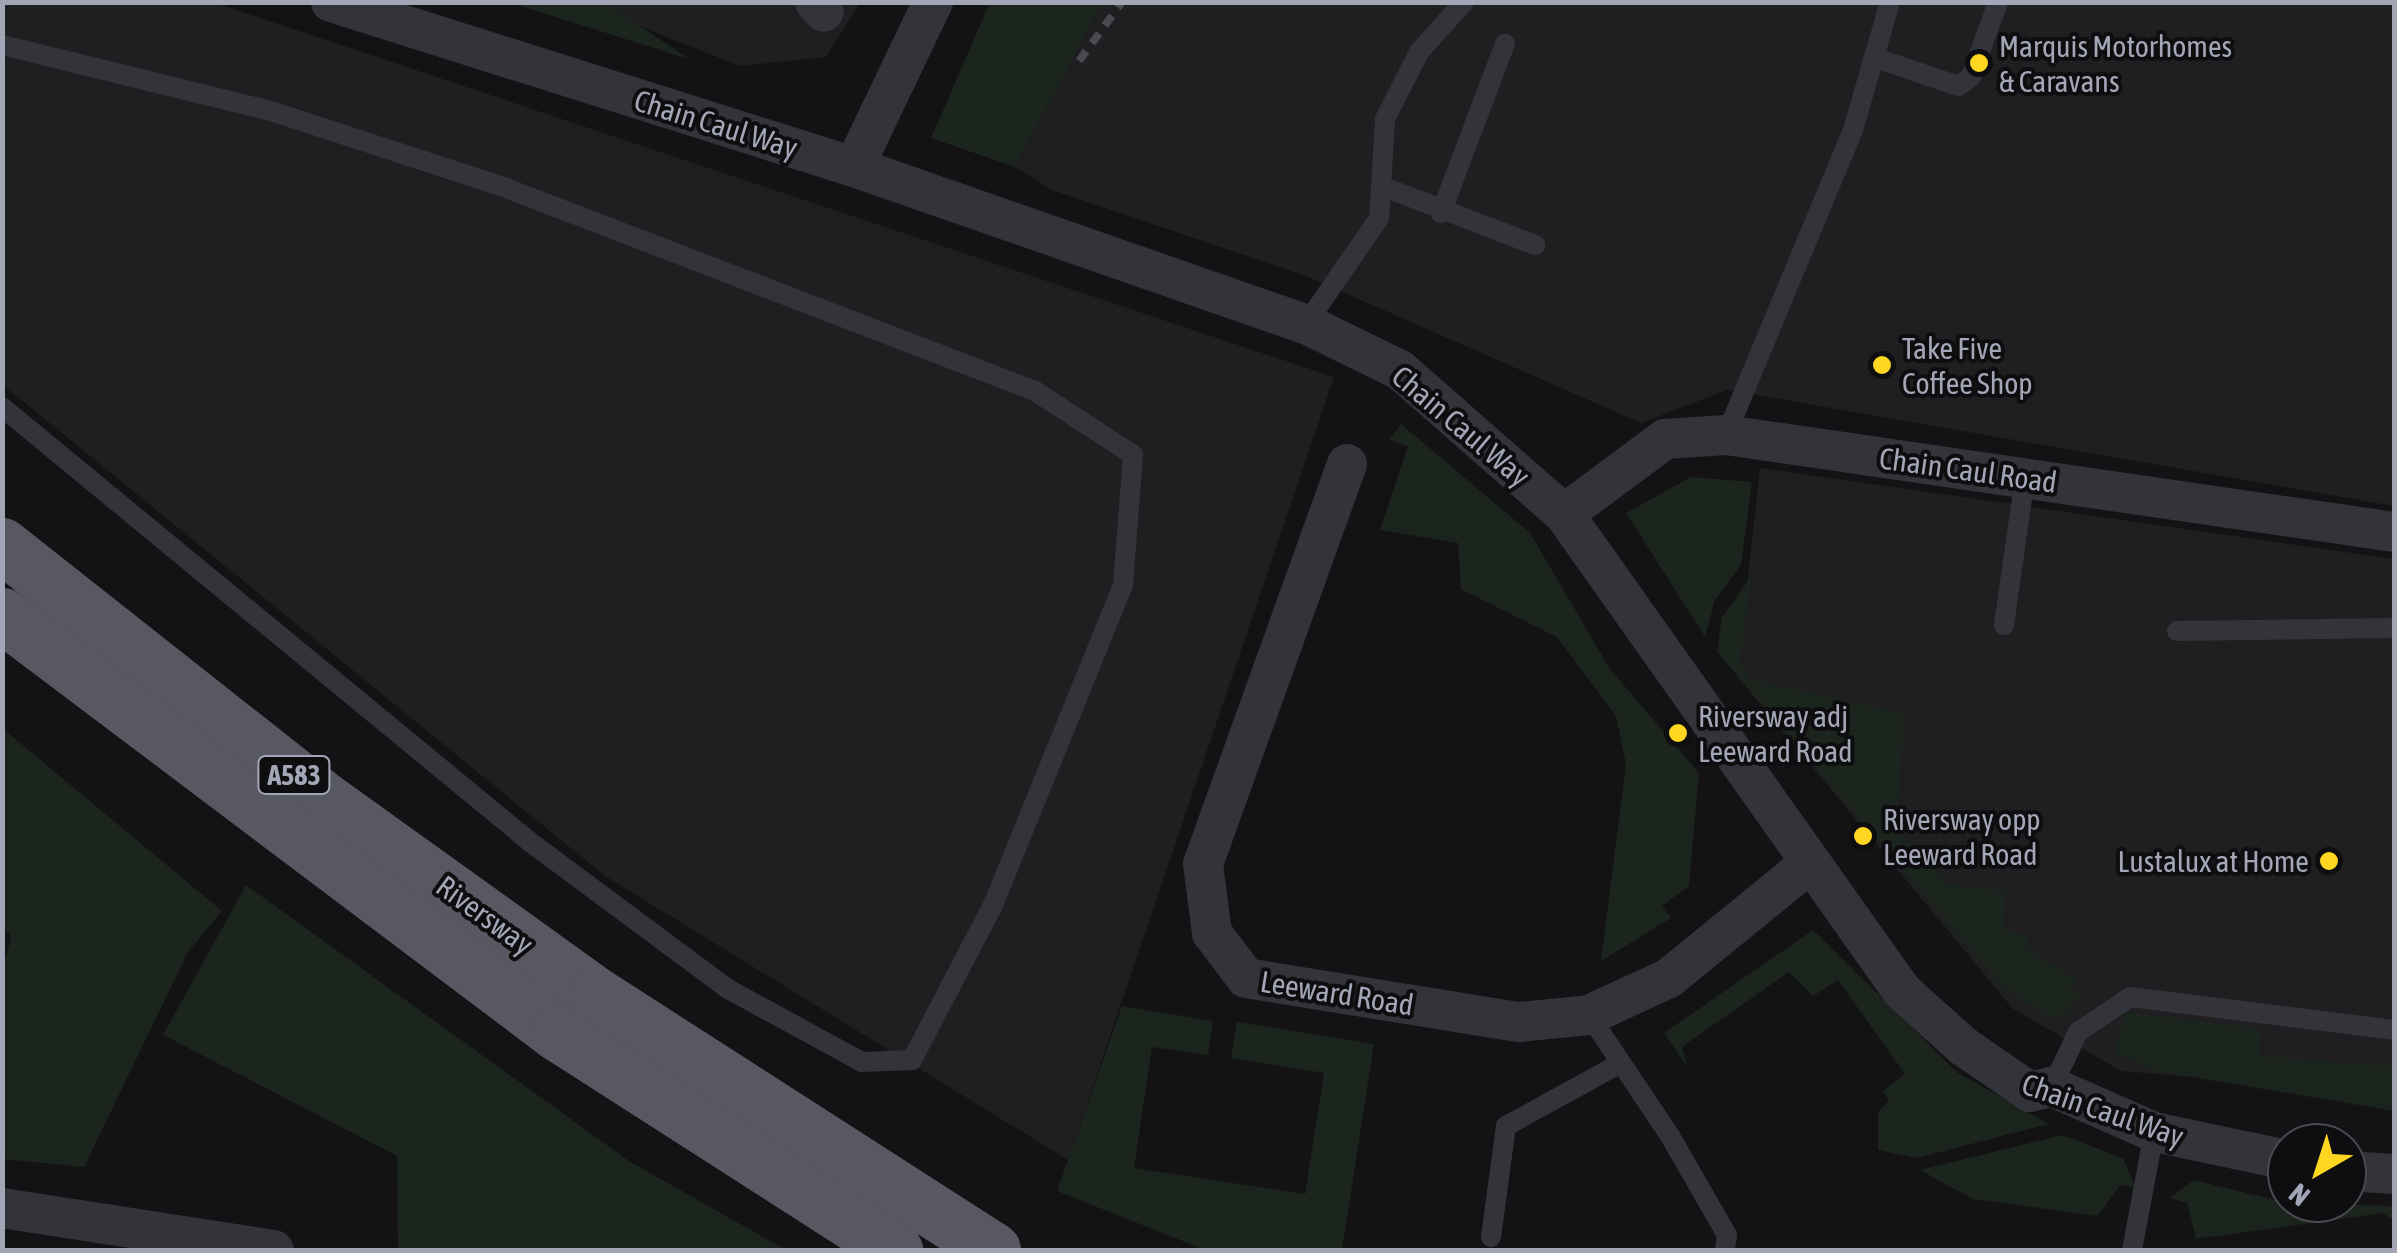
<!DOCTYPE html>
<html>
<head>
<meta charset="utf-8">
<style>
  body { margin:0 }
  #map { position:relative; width:2397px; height:1253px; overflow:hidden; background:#131214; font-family:"Asap Condensed",sans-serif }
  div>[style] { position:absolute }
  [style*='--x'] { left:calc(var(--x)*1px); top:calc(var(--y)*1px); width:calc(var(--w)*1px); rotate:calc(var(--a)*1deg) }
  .built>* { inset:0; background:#1f1e21 }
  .green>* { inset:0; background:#1c241e }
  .service>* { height:20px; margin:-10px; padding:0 10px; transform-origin:10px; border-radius:10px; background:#33333a }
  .minor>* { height:40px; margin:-20px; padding:0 20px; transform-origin:20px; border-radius:20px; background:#33333a }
  .trunk>* { height:55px; margin:-27.5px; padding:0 27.5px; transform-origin:27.5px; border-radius:27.5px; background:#575862 }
  .rail>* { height:8px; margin-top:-4px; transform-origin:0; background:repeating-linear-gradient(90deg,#484951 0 12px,transparent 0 22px) }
  .dots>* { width:28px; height:28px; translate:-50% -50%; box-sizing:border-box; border:5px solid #0e0d0f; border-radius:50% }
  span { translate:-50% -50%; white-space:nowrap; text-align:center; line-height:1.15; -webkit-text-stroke:8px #0e0d0f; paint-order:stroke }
  .shield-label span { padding:2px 8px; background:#0e0d0f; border:2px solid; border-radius:8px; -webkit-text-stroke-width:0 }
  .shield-label { font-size:28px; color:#a3a6b6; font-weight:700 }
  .poi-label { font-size:30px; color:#a3a6b6 }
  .left { translate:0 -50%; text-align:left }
  .right { translate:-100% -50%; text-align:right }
  .street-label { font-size:30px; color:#a3a6b6 }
  .frame { position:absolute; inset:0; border:5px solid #a3a6b6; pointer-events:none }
  .north { position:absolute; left:2267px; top:1123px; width:100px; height:100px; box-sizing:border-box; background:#0e0d0f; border:2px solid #4a4a52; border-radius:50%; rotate:219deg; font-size:28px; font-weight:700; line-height:40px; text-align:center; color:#a3a6b6 }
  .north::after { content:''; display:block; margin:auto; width:35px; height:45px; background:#ffd720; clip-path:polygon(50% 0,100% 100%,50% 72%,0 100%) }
</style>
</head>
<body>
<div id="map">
  <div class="built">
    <div style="clip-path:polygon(2px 3px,215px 3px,1334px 377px,1068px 1160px,605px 876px,3px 385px)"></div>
    <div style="clip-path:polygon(581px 3px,860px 3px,826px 57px,740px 66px)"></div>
    <div style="clip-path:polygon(1103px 3px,2394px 3px,2394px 506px,1727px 390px,1641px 423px,1306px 276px,1052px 190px,1015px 167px)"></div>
    <div style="clip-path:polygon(1760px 468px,2394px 559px,2394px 1094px,2121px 1071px,2013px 1009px,1737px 676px)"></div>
  </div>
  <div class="green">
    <div style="clip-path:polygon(990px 2px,1103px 3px,1015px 167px,931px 138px)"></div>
    <div style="clip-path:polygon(512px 3px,605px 3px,691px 60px)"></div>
    <div style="clip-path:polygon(1401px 424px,1530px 533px,1610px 669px,1699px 773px,1689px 886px,1662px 906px,1671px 918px,1601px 961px,1626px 764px,1616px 716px,1557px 637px,1461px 589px,1458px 543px,1380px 530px,1408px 446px,1389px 440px)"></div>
    <div style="clip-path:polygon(1691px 477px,1752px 482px,1741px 565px,1715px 600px,1705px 637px,1626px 513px)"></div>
    <div style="clip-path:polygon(1752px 575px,1740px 664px,1750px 679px,1904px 713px,1897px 829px,1947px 884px,2006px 891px,2003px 929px,2029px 936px,2026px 948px,2077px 979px,2070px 991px,2081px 992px,2067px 1013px,2052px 1019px,2002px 986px,1717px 652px,1722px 617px)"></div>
    <div style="clip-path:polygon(2px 728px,222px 911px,188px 952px,84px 1167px,3px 1159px,2px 972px,11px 937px,2px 923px)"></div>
    <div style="clip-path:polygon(246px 885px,629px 1161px,786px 1250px,398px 1250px,397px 1156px,163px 1035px)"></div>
    <div style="clip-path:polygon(1813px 930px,1958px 1073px,2049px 1124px,1917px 1158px,1878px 1150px,1878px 1112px,1889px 1101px,1883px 1091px,1905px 1074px,1838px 980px,1813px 996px,1789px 972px,1682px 1047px,1688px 1068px,1664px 1033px)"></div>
    <div style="clip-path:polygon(1122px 1006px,1213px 1021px,1208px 1055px,1152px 1047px,1134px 1168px,1305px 1194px,1324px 1073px,1231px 1058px,1237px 1022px,1374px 1044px,1342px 1250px,1205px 1250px,1057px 1191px)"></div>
    <div style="clip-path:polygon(2124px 1012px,2261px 1028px,2260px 1056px,2394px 1066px,2394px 1111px,2156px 1071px,2115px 1053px)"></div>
    <div style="clip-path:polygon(2062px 1135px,2123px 1158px,2136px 1188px,2120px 1185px,2098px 1216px,1973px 1199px,1920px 1170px)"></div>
    <div style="clip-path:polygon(2194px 1180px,2287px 1203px,2394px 1206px,2394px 1221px,2383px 1213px,2196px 1239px,2187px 1203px,2170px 1198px)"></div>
  </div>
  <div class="service">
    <div style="--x:2;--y:45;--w:280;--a:13.8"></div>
    <div style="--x:274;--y:112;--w:244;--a:18.1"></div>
    <div style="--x:506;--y:188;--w:567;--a:20.99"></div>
    <div style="--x:1035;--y:391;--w:117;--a:33.1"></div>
    <div style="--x:1133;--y:455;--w:130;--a:94.4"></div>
    <div style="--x:1123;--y:585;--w:343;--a:112.1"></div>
    <div style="--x:994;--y:903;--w:177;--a:117.6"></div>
    <div style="--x:912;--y:1060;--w:50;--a:177.7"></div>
    <div style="--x:862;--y:1062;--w:153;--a:-151.4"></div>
    <div style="--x:728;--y:989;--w:248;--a:-143.4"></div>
    <div style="--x:529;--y:841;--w:683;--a:-140.53"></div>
    <div style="--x:1873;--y:57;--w:90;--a:18.8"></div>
    <div style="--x:1958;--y:86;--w:16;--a:-35"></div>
    <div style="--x:1971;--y:77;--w:80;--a:-70.2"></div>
    <div style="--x:1384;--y:187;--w:162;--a:21"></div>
    <div style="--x:1441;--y:213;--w:181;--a:-69.3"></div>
    <div style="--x:1306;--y:324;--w:129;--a:-55.4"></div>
    <div style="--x:1379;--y:218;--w:99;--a:-86.5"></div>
    <div style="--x:1385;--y:119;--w:75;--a:-63.1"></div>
    <div style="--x:1419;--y:52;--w:67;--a:-48"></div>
    <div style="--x:1726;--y:435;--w:330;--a:-67.4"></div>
    <div style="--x:1853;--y:130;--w:133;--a:-73.9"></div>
    <div style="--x:2004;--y:625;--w:148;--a:-81.9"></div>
    <div style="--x:2177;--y:631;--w:217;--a:-0.8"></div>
    <div style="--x:1589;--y:1015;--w:146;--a:56.2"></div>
    <div style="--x:1670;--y:1136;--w:114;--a:60.1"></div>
    <div style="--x:1727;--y:1235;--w:15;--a:98"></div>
    <div style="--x:2052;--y:1087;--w:61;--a:-64.7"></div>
    <div style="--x:2078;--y:1032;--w:63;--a:-33.9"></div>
    <div style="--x:2130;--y:997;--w:266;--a:7.1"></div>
    <div style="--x:1491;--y:1237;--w:112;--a:-82.3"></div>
    <div style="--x:1506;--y:1126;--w:131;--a:-28.7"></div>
    <div style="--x:2132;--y:1250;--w:120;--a:-79.4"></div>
  </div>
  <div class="minor">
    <div style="--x:331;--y:2;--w:548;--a:17.51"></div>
    <div style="--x:854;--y:167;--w:478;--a:19.2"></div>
    <div style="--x:1306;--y:324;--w:105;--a:26.1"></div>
    <div style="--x:1400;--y:370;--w:218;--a:41.3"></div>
    <div style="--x:1564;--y:514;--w:585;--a:54.68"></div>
    <div style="--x:1902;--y:991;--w:82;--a:42"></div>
    <div style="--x:1963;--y:1046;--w:81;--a:34.5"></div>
    <div style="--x:2030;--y:1092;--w:23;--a:-13"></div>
    <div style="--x:2052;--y:1087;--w:111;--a:23.8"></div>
    <div style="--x:2154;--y:1132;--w:136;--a:11.9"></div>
    <div style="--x:815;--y:2;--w:13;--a:48"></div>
    <div style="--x:854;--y:167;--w:183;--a:-64.4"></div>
    <div style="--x:1347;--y:464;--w:425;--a:109.8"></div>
    <div style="--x:1203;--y:864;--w:70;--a:82.6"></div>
    <div style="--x:1212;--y:933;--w:56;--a:52.9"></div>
    <div style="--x:1246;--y:978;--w:277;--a:9.2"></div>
    <div style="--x:1519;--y:1022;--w:70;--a:-5.7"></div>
    <div style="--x:1589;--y:1015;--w:88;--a:-24.8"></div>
    <div style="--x:1669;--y:978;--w:181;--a:-39.2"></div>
    <div style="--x:1564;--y:514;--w:126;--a:-36.6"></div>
    <div style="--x:1665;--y:439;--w:61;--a:-3.8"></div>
    <div style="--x:1726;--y:435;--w:675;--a:8.26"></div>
    <div style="--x:2347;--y:1171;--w:47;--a:3.7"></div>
    <div style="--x:2;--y:1208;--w:275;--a:8.8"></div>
  </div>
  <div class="trunk">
    <div style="--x:2;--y:545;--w:415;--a:38.3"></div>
    <div style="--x:328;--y:802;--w:329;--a:35.7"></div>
    <div style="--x:595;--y:994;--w:473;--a:32.7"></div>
    <div style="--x:2;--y:615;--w:695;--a:36.99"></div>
    <div style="--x:557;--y:1033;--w:402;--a:32.7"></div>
  </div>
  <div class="rail">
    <div style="--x:1079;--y:61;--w:73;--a:-53.9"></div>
  </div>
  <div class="dots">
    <div style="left:1979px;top:63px;background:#ffd720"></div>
    <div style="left:1882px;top:365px;background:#ffd720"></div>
    <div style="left:1678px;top:733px;background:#ffd720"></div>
    <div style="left:1863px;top:836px;background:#ffd720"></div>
    <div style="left:2329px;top:861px;background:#ffd720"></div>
  </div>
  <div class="shield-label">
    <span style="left:294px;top:775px">A583</span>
  </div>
  <div class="poi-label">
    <span class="left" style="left:1999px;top:63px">Marquis Motorhomes<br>&amp; Caravans</span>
    <span class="left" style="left:1902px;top:365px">Take Five<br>Coffee Shop</span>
    <span class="left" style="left:1698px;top:733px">Riversway adj<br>Leeward Road</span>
    <span class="left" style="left:1883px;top:836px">Riversway opp<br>Leeward Road</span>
    <span class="right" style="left:2309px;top:861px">Lustalux at Home</span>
  </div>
  <div class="street-label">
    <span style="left:716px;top:124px;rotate:17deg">Chain Caul Way</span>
    <span style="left:1461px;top:426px;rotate:40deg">Chain Caul Way</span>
    <span style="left:1968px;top:470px;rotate:8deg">Chain Caul Road</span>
    <span style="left:485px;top:915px;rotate:36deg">Riversway</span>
    <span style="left:1337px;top:993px;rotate:9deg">Leeward Road</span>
    <span style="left:2103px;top:1110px;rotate:19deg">Chain Caul Way</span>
  </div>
  <div class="frame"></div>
  <div class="north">N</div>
</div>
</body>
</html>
